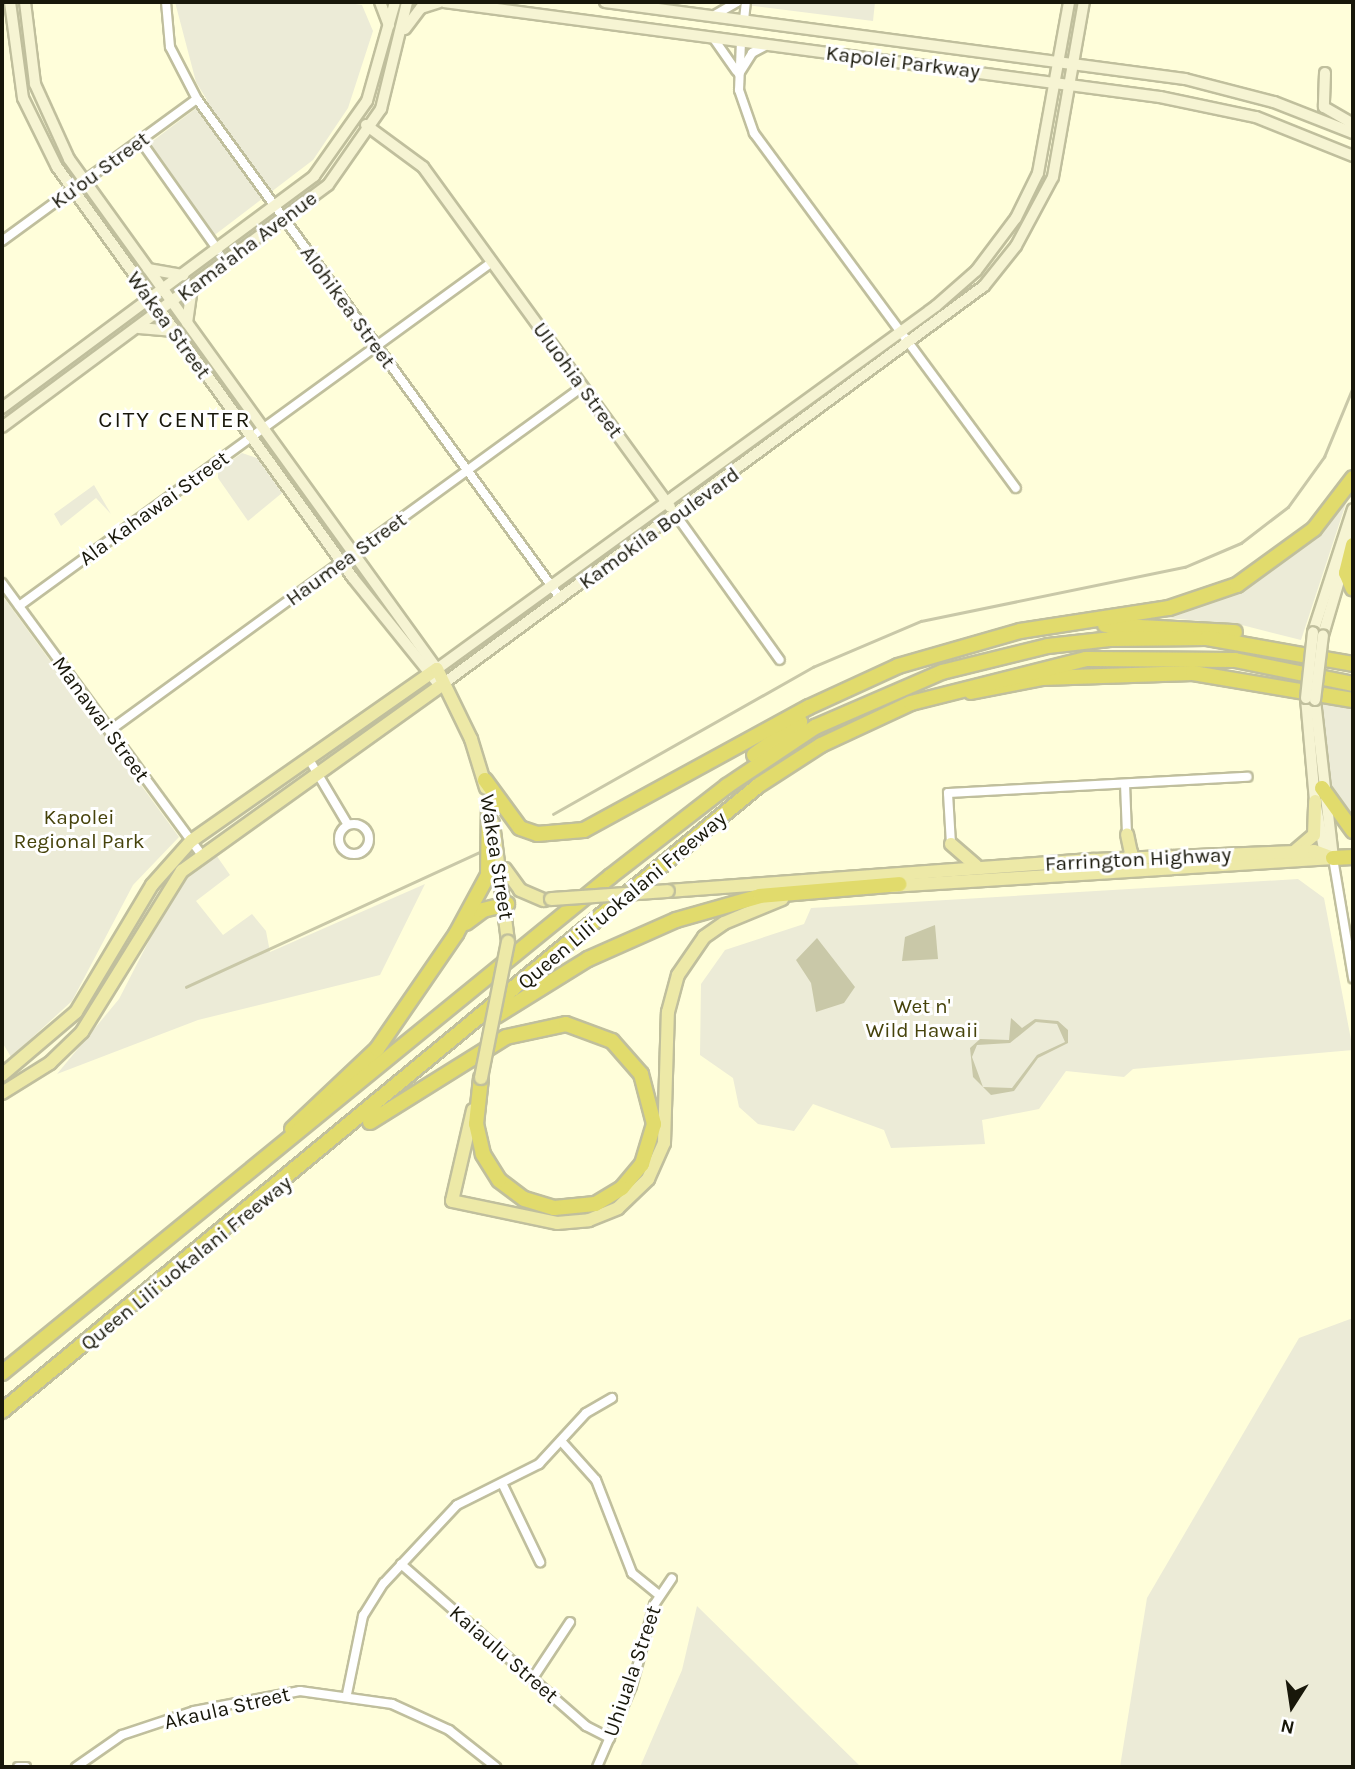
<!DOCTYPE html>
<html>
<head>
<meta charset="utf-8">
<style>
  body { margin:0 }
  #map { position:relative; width:1355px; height:1769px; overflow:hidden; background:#fffeda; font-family:Karla,sans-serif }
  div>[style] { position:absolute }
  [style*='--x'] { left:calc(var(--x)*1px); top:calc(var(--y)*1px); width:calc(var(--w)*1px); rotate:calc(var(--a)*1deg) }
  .green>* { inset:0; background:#ecebd7 }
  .water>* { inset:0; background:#c9c8a8 }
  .stream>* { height:2.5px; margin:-1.25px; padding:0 1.25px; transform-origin:1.25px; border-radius:1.25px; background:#c9c8a8 }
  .roads { filter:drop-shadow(2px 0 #c0bf9d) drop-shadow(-2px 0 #c0bf9d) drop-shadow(0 2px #c0bf9d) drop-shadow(0 -2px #c0bf9d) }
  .street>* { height:8px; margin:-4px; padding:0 4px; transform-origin:4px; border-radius:4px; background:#fff }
  .street>.ring { margin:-4px; padding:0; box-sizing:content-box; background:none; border:8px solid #fff; border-radius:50% }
  .secondary>* { height:10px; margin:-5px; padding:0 5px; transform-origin:5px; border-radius:5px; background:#f6f4d3 }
  .primary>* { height:12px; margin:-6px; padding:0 6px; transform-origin:6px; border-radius:6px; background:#ede9a7 }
  .highway>* { height:14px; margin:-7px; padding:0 7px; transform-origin:7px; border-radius:7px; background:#e1db6c }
  .bridges { filter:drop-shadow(2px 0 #c0bf9d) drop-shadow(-2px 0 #c0bf9d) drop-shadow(0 2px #c0bf9d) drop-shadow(0 -2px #c0bf9d) }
  .secondary-bridge>* { height:10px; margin:-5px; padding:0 5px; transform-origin:5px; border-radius:5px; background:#f6f4d3 }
  .primary-bridge>* { height:12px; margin:-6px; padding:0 6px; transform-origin:6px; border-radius:6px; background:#ede9a7 }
  span { translate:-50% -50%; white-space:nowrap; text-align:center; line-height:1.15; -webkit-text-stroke:6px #fff; paint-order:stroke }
  .street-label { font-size:21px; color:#18170a }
  .park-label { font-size:21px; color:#46430b }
  .neighbourhood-label { font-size:23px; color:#18170a; letter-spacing:2px }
  .frame { position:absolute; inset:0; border:4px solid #18170a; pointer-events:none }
  .north { position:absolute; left:1257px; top:1671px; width:70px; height:70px; -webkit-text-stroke:5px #fff; paint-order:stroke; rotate:192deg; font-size:19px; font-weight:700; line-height:28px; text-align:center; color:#18170a }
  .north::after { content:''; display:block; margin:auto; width:24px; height:32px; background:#18170a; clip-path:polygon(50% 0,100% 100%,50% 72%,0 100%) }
</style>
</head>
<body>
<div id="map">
  <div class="green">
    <div style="clip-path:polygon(175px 2px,342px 2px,362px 5px,373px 31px,348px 108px,313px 160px,212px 237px,142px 149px,207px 100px,196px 82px)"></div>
    <div style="clip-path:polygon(722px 2px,875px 2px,873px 21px)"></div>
    <div style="clip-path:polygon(242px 453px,257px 458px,282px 493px,248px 521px,218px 478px,218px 470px)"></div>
    <div style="clip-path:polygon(94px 485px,111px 514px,96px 498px,61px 526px,54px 514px)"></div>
    <div style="clip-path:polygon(1351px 488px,1301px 640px,1238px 624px,1142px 616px,1247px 582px)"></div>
    <div style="clip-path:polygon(2px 595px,179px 837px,133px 885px,72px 1001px,11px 1057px,2px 1042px)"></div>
    <div style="clip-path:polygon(1317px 696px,1353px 705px,1353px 824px,1332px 802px)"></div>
    <div style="clip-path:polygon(214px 852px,230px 875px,196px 901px,223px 935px,252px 914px,266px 931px,270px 952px,425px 884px,380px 975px,198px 1020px,57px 1074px,119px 999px,175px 890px)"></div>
    <div style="clip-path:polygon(1298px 879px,1324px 898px,1353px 1050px,1133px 1069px,1124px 1077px,1066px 1071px,1039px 1109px,982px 1120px,985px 1144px,891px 1148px,884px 1130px,813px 1104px,794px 1131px,758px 1124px,739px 1107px,733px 1078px,700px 1055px,701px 984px,725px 950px,804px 924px,811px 908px)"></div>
    <div style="clip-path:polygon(1353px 1318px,1353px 1767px,1120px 1767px,1147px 1598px,1299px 1338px)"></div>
    <div style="clip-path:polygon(697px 1606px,861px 1767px,640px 1767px,682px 1670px)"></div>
  </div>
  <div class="water">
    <div style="clip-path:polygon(935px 925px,938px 959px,902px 961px,905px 937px)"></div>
    <div style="clip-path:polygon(817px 938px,855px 987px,844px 1003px,816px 1012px,811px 983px,796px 960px)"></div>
    <div style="clip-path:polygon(evenodd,1011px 1018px,1022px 1028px,1035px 1019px,1058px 1021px,1068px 1030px,1068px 1043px,1038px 1058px,1014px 1091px,991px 1095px,973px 1077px,970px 1048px,980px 1039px,1009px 1040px,1011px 1018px,1036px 1022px,1057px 1024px,1065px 1042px,1037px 1055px,1012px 1088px,983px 1087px,972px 1057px,977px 1045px,1010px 1043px,1036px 1022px)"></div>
  </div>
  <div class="stream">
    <div style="--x:553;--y:814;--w:299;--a:-29.5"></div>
    <div style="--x:813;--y:667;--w:117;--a:-23.1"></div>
    <div style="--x:921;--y:621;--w:269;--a:-11.6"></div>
    <div style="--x:1185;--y:567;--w:61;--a:-23.2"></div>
    <div style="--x:1241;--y:543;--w:59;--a:-37.5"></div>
    <div style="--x:1288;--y:507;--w:62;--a:-54.2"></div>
    <div style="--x:1324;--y:457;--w:76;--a:-67.5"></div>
    <div style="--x:186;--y:987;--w:323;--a:-24.7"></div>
  </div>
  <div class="roads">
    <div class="street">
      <div style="--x:166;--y:2;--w:45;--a:84.9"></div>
      <div style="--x:170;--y:47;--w:59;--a:62.6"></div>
      <div style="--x:197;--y:99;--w:618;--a:53.95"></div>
      <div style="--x:713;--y:16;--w:28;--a:-30"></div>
      <div style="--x:744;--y:20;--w:18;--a:-84"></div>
      <div style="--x:714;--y:39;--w:39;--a:55"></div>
      <div style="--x:741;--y:41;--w:49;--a:92.3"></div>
      <div style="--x:739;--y:90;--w:46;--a:70.8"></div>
      <div style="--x:754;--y:133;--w:441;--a:53.6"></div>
      <div style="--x:739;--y:74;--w:25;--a:-58"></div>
      <div style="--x:752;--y:53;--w:17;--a:-28"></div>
      <div style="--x:140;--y:140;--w:135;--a:54.7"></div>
      <div style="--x:2;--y:241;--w:241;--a:-36.1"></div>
      <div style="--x:676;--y:515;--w:178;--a:54.4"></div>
      <div style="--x:2;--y:583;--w:336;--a:53.7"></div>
      <div style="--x:19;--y:606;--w:585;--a:-36.03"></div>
      <div style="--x:109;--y:731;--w:585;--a:-36.03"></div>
      <div style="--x:310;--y:761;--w:74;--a:59.3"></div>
      <div style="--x:1125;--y:784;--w:50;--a:87.7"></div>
      <div class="ring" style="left:339px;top:824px;width:22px;height:22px"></div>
      <div style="--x:951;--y:844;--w:51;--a:-93.4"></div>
      <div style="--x:948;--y:793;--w:300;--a:-3.1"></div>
      <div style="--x:1333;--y:858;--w:122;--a:80.5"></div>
      <div style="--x:561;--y:1441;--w:52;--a:48.1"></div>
      <div style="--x:596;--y:1480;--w:100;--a:68.8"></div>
      <div style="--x:632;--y:1573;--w:35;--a:39"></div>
      <div style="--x:502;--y:1483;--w:88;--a:64.3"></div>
      <div style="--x:401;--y:1564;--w:246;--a:41.2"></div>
      <div style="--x:586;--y:1726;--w:27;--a:27"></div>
      <div style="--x:533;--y:1678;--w:67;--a:-56.5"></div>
      <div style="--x:347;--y:1694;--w:80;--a:-78.4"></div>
      <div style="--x:363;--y:1616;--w:39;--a:-58"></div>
      <div style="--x:384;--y:1583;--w:107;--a:-46.9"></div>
      <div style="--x:457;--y:1505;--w:92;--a:-26.6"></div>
      <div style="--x:539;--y:1464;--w:69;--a:-47.3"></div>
      <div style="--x:586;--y:1413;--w:30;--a:-30"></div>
      <div style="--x:18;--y:1767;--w:8;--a:0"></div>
      <div style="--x:76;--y:1767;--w:56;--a:-34.8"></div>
      <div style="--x:122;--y:1735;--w:76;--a:-18.4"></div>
      <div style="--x:194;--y:1711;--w:108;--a:-10.7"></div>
      <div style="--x:300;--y:1691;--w:93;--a:8"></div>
      <div style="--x:392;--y:1704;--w:63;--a:24.5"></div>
      <div style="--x:449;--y:1730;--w:60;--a:38.2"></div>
      <div style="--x:597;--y:1767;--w:88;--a:-66.6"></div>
      <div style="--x:632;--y:1686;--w:84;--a:-74.8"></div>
      <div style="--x:654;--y:1605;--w:32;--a:-56"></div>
    </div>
    <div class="secondary">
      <div style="--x:10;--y:2;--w:97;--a:82.3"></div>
      <div style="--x:23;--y:98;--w:77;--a:63.8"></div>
      <div style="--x:57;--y:167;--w:506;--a:54.24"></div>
      <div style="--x:353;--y:578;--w:139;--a:51.1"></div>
      <div style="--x:440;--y:686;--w:675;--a:-36.33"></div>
      <div style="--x:984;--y:286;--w:51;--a:-51.3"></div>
      <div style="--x:1016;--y:246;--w:78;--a:-61.8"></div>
      <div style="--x:1053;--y:177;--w:178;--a:-80"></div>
      <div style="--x:25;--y:2;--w:83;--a:83"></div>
      <div style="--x:35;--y:84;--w:82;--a:65.6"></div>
      <div style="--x:69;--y:159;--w:629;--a:54.19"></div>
      <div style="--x:437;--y:669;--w:617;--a:-36.03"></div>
      <div style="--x:936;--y:306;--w:53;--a:-41.2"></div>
      <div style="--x:976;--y:271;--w:66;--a:-53"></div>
      <div style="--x:1016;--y:218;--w:50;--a:-63.9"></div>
      <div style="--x:1038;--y:173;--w:174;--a:-79.7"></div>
      <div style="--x:380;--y:2;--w:25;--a:69"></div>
      <div style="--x:444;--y:2;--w:722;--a:7.56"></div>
      <div style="--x:1160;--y:97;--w:98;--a:11.8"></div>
      <div style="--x:1256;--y:117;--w:105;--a:21.9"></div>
      <div style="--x:605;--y:2;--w:585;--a:7.56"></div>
      <div style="--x:1185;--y:79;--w:92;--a:14.5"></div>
      <div style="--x:1274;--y:102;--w:85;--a:21.4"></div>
      <div style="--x:405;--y:29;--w:26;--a:-53"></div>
      <div style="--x:421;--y:8;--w:19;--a:-18"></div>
      <div style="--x:1325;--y:73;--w:34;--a:92"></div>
      <div style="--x:1324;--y:107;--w:34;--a:30"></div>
      <div style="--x:366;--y:125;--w:71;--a:36.4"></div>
      <div style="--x:423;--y:167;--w:420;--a:54"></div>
      <div style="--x:148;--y:269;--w:36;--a:10"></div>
      <div style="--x:187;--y:323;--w:35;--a:-82"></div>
      <div style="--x:139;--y:328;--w:35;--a:5"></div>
      <div style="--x:2;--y:408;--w:389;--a:-36.6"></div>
      <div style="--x:314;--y:176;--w:92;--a:-54.8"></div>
      <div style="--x:367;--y:101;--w:103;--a:-74.2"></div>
      <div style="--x:2;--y:427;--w:406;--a:-36.6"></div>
      <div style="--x:328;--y:185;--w:93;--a:-55.1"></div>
      <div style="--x:381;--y:109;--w:110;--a:-76.3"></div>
      <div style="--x:1313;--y:632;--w:129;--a:-72"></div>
      <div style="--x:1323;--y:635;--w:106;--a:-73.6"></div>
      <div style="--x:1306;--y:698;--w:103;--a:85"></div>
      <div style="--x:1315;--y:801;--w:49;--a:79.4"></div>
      <div style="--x:1324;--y:849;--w:13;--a:45"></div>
      <div style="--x:1315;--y:700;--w:159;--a:83.5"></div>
    </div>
    <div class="primary">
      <div style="--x:493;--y:823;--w:120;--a:82.8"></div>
      <div style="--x:951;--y:844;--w:33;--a:41"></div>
      <div style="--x:1296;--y:850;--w:23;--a:-40"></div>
      <div style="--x:1314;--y:835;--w:34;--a:-88"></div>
      <div style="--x:1125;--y:864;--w:13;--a:-61"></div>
      <div style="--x:1131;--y:853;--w:19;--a:-102"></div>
      <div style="--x:505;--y:869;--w:26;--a:54"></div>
      <div style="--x:520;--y:890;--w:26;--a:23"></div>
      <div style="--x:890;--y:886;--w:444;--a:-3.6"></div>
      <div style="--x:668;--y:891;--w:427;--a:-4.2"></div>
      <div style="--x:1094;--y:860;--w:220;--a:-2.3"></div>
      <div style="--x:1314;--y:851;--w:20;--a:20"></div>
      <div style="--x:2;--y:1075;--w:97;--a:-40.4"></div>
      <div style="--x:76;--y:1012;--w:148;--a:-59.1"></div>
      <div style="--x:152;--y:885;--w:59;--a:-48.4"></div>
      <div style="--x:191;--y:841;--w:300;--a:-35"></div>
      <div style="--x:437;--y:669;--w:78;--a:64.1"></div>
      <div style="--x:471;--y:739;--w:51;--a:73"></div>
      <div style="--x:2;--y:1093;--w:57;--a:-32"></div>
      <div style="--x:50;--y:1063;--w:45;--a:-44.1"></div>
      <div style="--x:82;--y:1032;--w:190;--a:-58.2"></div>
      <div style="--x:182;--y:871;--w:317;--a:-35.6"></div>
      <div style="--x:473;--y:1110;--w:93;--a:103"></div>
      <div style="--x:452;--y:1201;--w:107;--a:11.8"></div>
      <div style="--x:557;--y:1223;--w:32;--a:-5"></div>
      <div style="--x:589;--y:1220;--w:31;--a:-22"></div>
      <div style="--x:618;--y:1208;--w:42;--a:-44"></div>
      <div style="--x:648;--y:1179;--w:39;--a:-66"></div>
      <div style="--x:664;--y:1143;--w:131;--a:-88.3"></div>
      <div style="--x:668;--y:1012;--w:38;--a:-75"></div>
      <div style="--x:678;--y:975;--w:46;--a:-55.6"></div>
      <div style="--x:704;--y:937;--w:24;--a:-35"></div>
      <div style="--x:724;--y:923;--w:63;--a:-22.5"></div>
    </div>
    <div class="highway">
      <div style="--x:1353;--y:545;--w:29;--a:104"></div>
      <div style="--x:1346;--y:573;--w:17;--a:66"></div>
      <div style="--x:1105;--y:625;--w:130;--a:3.1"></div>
      <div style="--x:971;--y:692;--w:72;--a:-11.2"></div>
      <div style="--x:1042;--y:678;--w:151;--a:-1.9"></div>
      <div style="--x:1193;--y:673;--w:162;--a:9.6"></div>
      <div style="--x:754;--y:755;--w:57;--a:-35.7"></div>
      <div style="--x:485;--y:780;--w:59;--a:53.9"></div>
      <div style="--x:520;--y:828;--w:18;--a:19"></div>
      <div style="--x:537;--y:834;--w:47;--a:-4.9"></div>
      <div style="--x:584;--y:830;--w:256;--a:-28.7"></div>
      <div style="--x:809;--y:707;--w:98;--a:-24.7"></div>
      <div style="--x:898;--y:666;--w:127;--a:-16"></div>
      <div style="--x:1020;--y:631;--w:151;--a:-8.8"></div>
      <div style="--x:1169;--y:608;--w:72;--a:-18.7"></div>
      <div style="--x:1237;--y:585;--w:95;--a:-36"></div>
      <div style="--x:1314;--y:529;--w:64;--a:-52.6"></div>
      <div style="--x:1322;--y:788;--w:53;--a:54.2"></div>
      <div style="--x:1333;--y:858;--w:20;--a:-3"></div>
      <div style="--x:466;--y:923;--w:21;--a:-37"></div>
      <div style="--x:483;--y:910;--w:25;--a:-14"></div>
      <div style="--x:496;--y:1016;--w:108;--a:-31.8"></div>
      <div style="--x:588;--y:959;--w:96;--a:-23.9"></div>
      <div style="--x:676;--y:920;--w:87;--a:-15.9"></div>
      <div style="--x:760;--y:896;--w:140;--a:-4.9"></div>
      <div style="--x:370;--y:1122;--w:160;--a:-32"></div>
      <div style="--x:506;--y:1037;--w:61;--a:-12.2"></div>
      <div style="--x:566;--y:1024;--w:49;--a:20.3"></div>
      <div style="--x:612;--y:1041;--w:44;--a:48.7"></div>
      <div style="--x:641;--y:1074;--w:52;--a:75.4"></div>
      <div style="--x:654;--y:1124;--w:42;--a:106.7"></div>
      <div style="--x:642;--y:1164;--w:31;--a:130"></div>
      <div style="--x:622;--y:1188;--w:31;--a:149"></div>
      <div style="--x:595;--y:1204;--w:41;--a:174.4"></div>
      <div style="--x:554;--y:1208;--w:31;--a:-163"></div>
      <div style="--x:524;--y:1199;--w:31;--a:-143"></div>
      <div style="--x:499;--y:1180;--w:31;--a:-122"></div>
      <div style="--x:483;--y:1154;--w:31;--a:-103"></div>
      <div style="--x:476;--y:1124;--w:46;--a:-83.8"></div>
      <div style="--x:292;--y:1129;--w:117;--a:-43.3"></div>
      <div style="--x:377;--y:1049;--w:140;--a:-55.5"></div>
      <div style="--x:456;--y:934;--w:67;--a:-61.5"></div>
      <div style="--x:488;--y:875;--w:71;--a:-89.2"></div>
      <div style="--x:2;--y:1373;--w:786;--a:-39.22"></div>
      <div style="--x:611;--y:876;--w:147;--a:-37.8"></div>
      <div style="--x:727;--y:786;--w:106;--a:-33.8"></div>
      <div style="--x:815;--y:727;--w:138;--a:-23.4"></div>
      <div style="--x:942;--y:672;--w:109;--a:-13.8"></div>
      <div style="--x:1048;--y:646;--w:62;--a:-6.4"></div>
      <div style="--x:1110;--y:639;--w:97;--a:-0.6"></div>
      <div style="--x:1207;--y:638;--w:148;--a:10.1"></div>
      <div style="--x:2;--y:1411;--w:982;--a:-39.59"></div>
      <div style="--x:759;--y:785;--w:74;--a:-32.8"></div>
      <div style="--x:821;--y:745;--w:99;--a:-25"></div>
      <div style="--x:911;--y:703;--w:180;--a:-14.1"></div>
      <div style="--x:1086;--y:659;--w:149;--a:0.4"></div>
      <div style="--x:1235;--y:660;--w:120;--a:11.5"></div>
    </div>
  </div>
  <div class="bridges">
    <div class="secondary-bridge">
      <div style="--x:1306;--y:698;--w:66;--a:-83.9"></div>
      <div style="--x:1315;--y:700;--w:65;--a:-83"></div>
    </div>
    <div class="primary-bridge">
      <div style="--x:551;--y:899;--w:117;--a:-3.9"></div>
      <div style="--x:481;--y:1078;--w:139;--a:-78.8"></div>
    </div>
  </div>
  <div class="street-label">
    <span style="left:903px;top:62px;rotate:7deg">Kapolei Parkway</span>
    <span style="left:100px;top:170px;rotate:-36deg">Ku'ou Street</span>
    <span style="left:247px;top:246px;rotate:-37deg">Kama'aha Avenue</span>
    <span style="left:348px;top:307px;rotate:54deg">Alohikea Street</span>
    <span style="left:169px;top:325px;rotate:54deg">Wakea Street</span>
    <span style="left:578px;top:380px;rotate:54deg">Uluohia Street</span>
    <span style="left:154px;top:508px;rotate:-36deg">Ala Kahawai Street</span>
    <span style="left:659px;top:528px;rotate:-36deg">Kamokila Boulevard</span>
    <span style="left:346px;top:559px;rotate:-36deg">Haumea Street</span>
    <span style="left:101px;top:719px;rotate:54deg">Manawai Street</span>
    <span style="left:497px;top:857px;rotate:81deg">Wakea Street</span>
    <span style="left:1138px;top:859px;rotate:-3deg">Farrington Highway</span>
    <span style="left:622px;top:900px;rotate:-40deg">Queen Liliʻuokalani Freeway</span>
    <span style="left:186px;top:1263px;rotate:-39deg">Queen Liliʻuokalani Freeway</span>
    <span style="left:504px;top:1654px;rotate:41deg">Kaiaulu Street</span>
    <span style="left:632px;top:1671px;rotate:-71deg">Uhiuala Street</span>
    <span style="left:227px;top:1708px;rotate:-13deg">Akaula Street</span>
  </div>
  <div class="park-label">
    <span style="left:79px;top:829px">Kapolei<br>Regional Park</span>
    <span style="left:922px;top:1018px">Wet n'<br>Wild Hawaii</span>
  </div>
  <div class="neighbourhood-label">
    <span style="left:175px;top:420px">CITY CENTER</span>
  </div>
  <div class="frame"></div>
  <div class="north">N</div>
</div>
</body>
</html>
